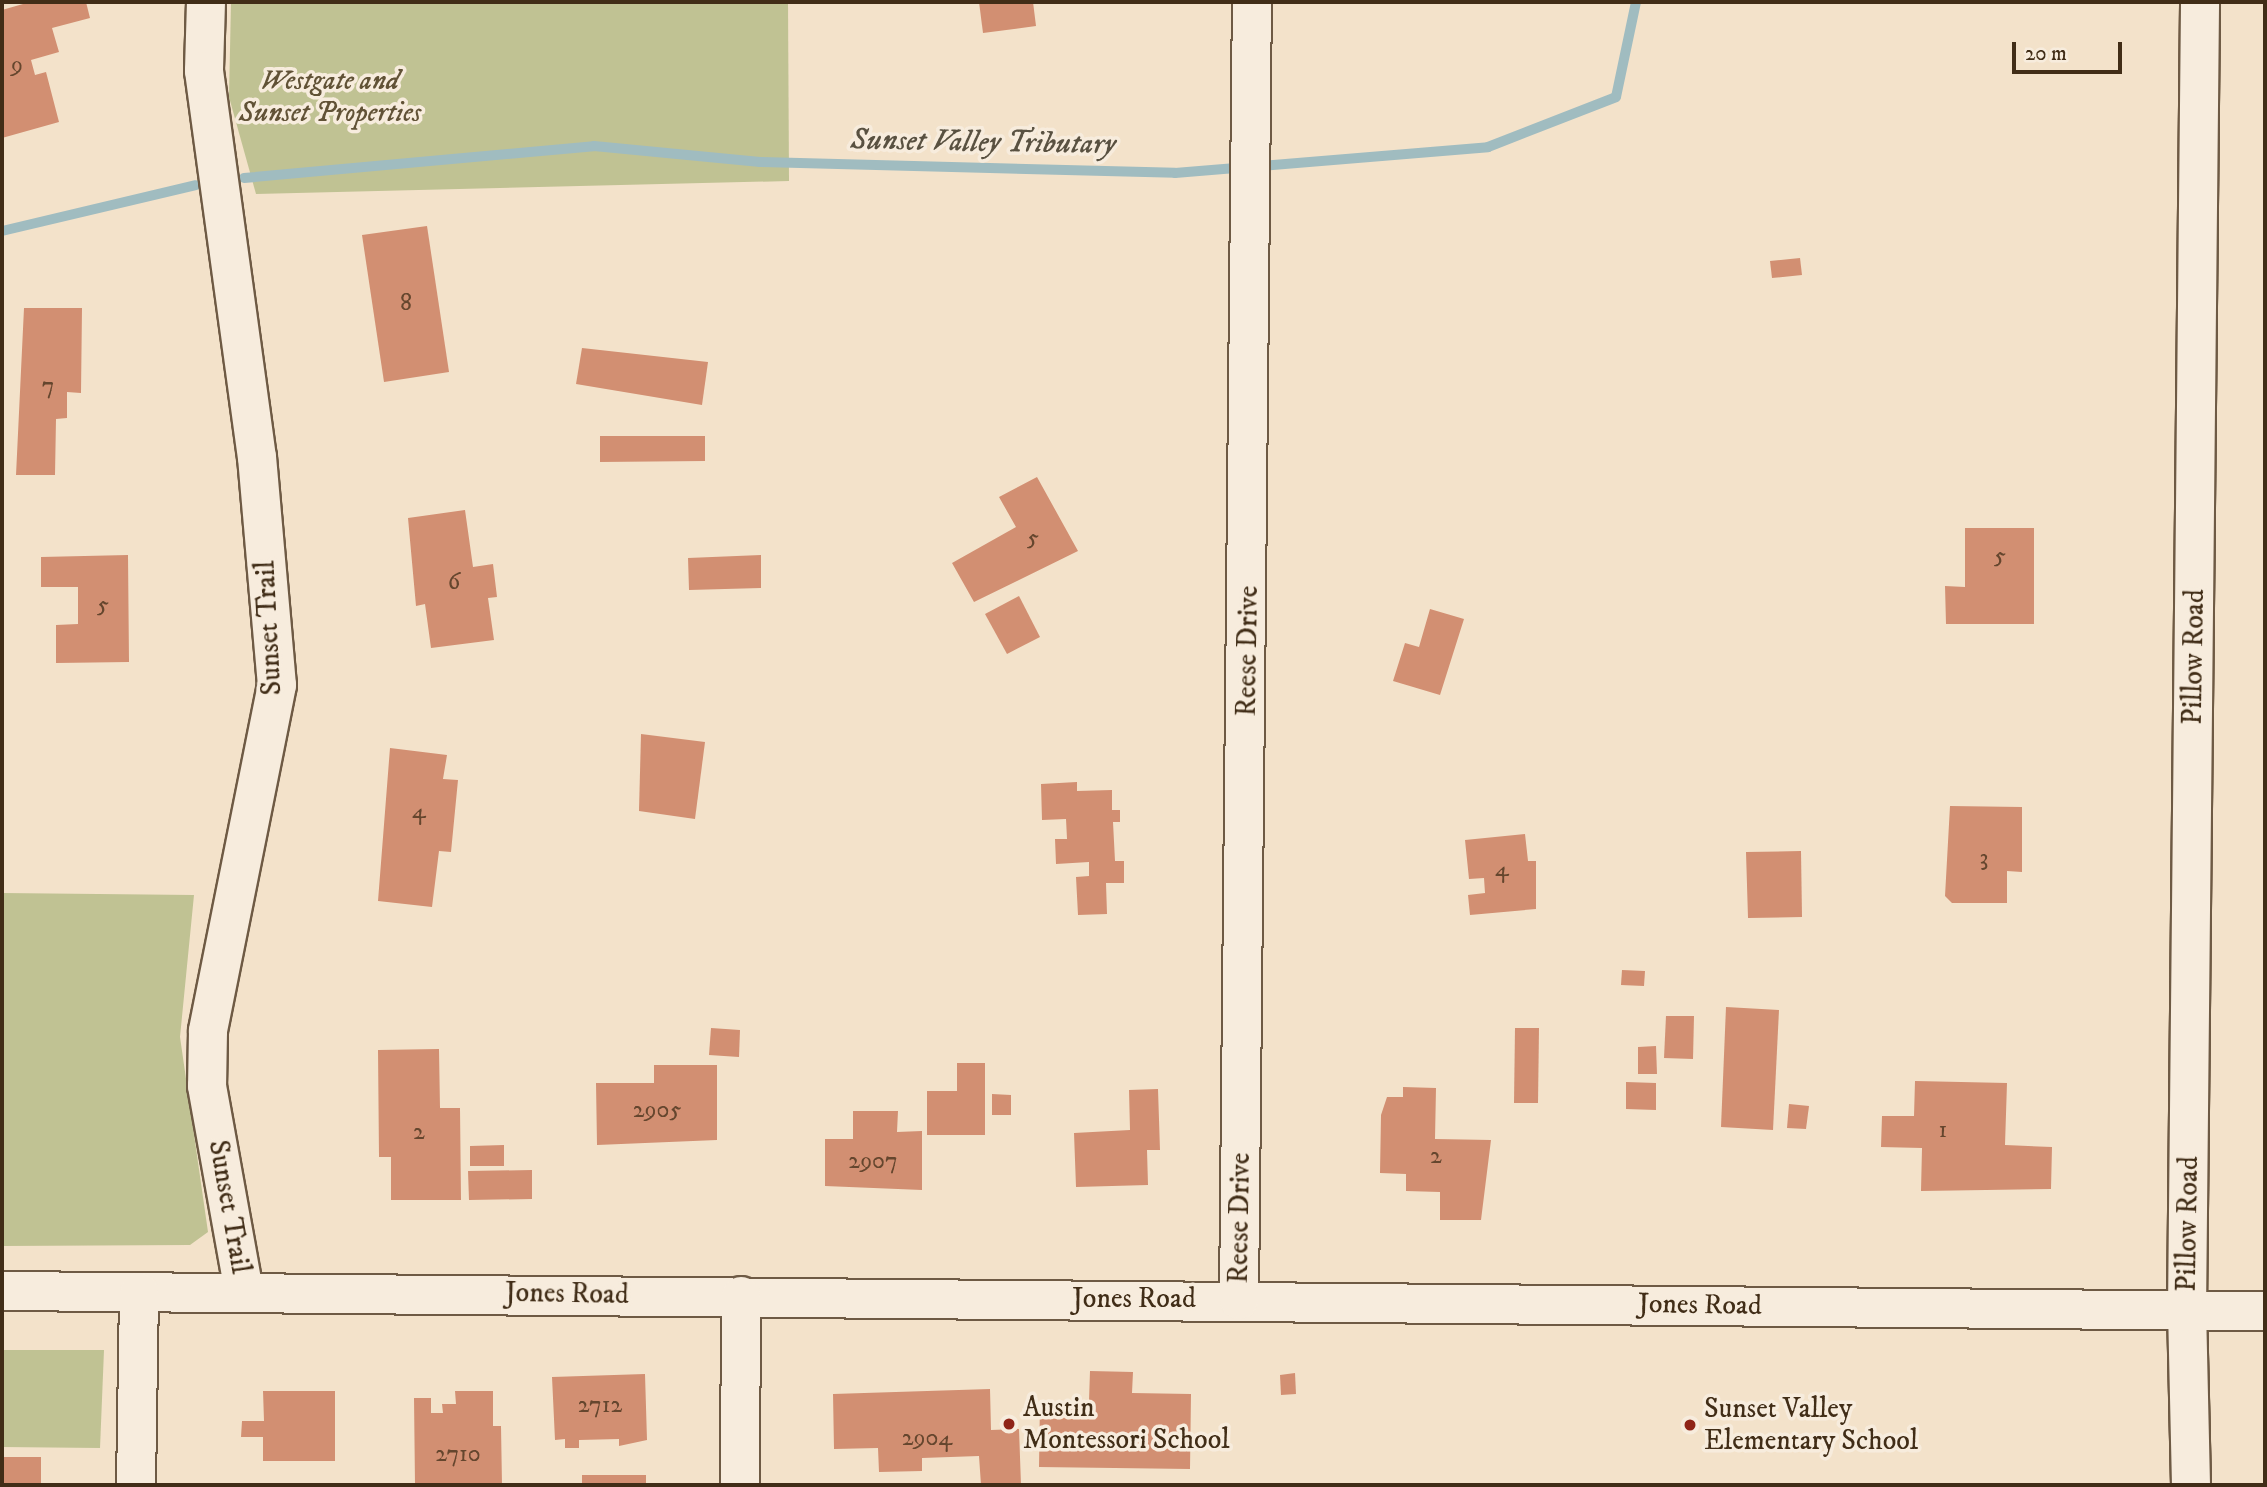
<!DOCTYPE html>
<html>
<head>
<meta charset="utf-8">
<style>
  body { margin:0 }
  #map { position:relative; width:2267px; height:1487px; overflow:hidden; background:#f3e2ca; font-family:"IM FELL DW Pica",serif }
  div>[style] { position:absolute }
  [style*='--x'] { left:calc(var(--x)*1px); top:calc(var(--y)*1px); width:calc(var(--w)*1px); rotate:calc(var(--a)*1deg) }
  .green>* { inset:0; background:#c0c293 }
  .stream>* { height:10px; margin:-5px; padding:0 5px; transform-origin:5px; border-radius:5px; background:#a0bcc0 }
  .building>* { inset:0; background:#d28f72 }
  .roads { filter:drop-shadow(2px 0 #6e5a44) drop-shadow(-2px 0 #6e5a44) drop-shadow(0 2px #6e5a44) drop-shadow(0 -2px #6e5a44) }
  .minor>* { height:38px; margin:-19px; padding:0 19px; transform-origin:19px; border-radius:19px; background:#f7ecdd }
  .dots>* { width:19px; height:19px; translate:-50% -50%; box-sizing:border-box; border:4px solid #f7ecdd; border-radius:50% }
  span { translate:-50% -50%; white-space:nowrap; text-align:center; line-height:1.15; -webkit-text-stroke:7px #f7ecdd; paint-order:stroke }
  .number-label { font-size:24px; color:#65462e }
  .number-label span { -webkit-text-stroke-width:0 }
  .park-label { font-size:28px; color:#615236; font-style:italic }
  .street-label { font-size:28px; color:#412d17 }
  .poi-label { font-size:28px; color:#412d17 }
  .left { translate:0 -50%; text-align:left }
  .water-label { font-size:30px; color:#595141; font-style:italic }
  .frame { position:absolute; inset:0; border:4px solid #412d17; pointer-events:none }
  .scale { position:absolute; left:2012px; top:42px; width:110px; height:32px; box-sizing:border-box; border:4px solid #412d17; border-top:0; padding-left:9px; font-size:21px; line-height:24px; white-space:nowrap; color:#412d17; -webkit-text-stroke:5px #f7ecdd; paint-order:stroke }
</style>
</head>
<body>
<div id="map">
  <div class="green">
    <div style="clip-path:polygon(231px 2px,788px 2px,789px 181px,256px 194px,229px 97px)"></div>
    <div style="clip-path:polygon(2px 893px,194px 895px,180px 1037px,208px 1232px,190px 1245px,2px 1246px)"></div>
    <div style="clip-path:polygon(2px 1350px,104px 1350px,100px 1448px,2px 1447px)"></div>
  </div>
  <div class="stream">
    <div style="--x:244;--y:178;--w:351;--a:-5.2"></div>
    <div style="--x:594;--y:146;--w:167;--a:5.5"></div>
    <div style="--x:760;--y:162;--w:415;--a:1.5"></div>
    <div style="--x:1175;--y:173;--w:314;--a:-4.7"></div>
    <div style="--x:1488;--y:147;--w:137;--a:-21.3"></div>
    <div style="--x:1616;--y:97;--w:97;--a:-78.1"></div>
    <div style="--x:2;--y:231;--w:199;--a:-13.3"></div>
  </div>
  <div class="building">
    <div style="clip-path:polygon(30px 2px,86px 2px,90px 18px,52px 28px,59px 52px,31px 60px,35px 75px,46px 72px,59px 122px,2px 138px,2px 10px)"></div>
    <div style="clip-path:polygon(979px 2px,1033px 2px,1036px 26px,983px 33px)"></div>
    <div style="clip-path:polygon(427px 226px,449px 372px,384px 382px,362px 235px)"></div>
    <div style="clip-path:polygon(1800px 258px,1802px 275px,1772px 278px,1770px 261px)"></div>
    <div style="clip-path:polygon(24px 308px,82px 308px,81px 393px,67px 392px,67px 418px,56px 419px,55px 475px,16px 475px)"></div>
    <div style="clip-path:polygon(582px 348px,708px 362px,702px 405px,576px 384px)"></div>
    <div style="clip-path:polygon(600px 436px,705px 436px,705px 461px,600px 462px)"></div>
    <div style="clip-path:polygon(1037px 477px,1078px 551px,974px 602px,952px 563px,1016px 527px,999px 497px)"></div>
    <div style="clip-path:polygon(465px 510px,473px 567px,493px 564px,497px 597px,488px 598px,494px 640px,431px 648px,425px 604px,416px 606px,408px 518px)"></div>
    <div style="clip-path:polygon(1965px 528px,2034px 528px,2034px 624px,1946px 624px,1945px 586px,1965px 587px)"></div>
    <div style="clip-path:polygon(128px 555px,129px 662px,56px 663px,56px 625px,78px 624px,78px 587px,41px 587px,41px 557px)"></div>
    <div style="clip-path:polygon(761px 555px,761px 588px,689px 590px,688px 558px)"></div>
    <div style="clip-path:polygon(1019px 596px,1040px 637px,1007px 654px,985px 614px)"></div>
    <div style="clip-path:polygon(1430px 609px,1464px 619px,1440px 695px,1393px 681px,1405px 643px,1419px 647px)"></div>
    <div style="clip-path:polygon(641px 734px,705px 742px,695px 819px,639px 811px)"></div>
    <div style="clip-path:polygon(390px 748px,447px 755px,443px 779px,458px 780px,451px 852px,439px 851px,432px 907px,378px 901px)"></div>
    <div style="clip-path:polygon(1077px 782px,1077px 791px,1112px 790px,1112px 810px,1120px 810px,1120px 822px,1113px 822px,1115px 861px,1124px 861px,1124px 883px,1106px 883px,1107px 914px,1078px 915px,1076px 877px,1089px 876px,1089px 862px,1056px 864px,1055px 839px,1067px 839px,1066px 819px,1042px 820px,1041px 784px)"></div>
    <div style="clip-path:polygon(1950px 806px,2022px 807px,2022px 872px,2007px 871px,2007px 903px,1952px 903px,1945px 896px)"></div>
    <div style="clip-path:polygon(1525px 834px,1528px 861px,1536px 861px,1536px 909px,1470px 915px,1468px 895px,1485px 893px,1484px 878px,1469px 879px,1465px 840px)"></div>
    <div style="clip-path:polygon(1801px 851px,1802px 917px,1748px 918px,1746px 852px)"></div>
    <div style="clip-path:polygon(1622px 970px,1645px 971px,1644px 986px,1621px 985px)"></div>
    <div style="clip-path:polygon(1726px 1007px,1779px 1010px,1773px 1130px,1721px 1127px)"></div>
    <div style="clip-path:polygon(1666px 1016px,1694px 1016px,1693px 1059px,1664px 1058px)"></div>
    <div style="clip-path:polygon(711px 1028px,740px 1030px,739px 1057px,709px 1055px)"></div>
    <div style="clip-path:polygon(1515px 1028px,1539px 1028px,1538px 1103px,1514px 1103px)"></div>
    <div style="clip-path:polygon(1656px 1046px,1657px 1074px,1638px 1074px,1638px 1047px)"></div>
    <div style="clip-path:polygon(439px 1049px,440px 1108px,460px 1108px,461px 1200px,391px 1200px,391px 1157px,379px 1157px,378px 1050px)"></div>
    <div style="clip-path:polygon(957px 1063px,985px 1063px,985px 1135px,927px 1135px,927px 1091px,957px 1091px)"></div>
    <div style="clip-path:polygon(654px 1065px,717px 1065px,717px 1140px,597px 1145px,596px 1083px,654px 1083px)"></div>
    <div style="clip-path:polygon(1915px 1081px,2007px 1083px,2005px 1145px,2052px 1147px,2051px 1189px,1921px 1191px,1922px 1148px,1881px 1147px,1882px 1116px,1914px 1116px)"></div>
    <div style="clip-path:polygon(1626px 1082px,1656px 1083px,1656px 1110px,1626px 1109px)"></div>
    <div style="clip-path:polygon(1403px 1087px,1436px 1088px,1435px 1139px,1491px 1140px,1481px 1220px,1440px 1220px,1440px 1192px,1406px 1191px,1406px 1174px,1380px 1173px,1381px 1115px,1387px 1097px,1403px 1097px)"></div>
    <div style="clip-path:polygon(1158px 1089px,1160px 1150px,1147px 1150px,1148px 1185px,1076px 1187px,1074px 1133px,1130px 1130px,1129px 1090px)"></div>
    <div style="clip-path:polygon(992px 1094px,1011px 1095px,1011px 1115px,992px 1115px)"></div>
    <div style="clip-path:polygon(1789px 1104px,1809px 1106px,1806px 1129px,1787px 1128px)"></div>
    <div style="clip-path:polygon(853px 1111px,898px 1111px,897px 1132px,922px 1131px,922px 1190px,825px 1186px,825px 1139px,853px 1139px)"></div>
    <div style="clip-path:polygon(504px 1145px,504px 1166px,470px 1166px,470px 1146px)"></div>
    <div style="clip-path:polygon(532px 1170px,532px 1199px,469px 1200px,468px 1171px)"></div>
    <div style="clip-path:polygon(1090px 1371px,1133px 1372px,1132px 1393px,1191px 1394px,1190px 1469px,1039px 1467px,1040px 1401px,1089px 1401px)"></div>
    <div style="clip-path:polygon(1295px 1373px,1296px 1394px,1281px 1395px,1280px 1375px)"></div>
    <div style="clip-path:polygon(645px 1374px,647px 1440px,619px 1446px,619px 1439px,579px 1440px,579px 1448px,565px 1448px,565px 1439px,555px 1440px,552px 1377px)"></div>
    <div style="clip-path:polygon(990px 1389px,991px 1430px,1019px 1429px,1021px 1485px,981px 1485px,979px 1456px,922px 1458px,922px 1471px,879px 1472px,878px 1448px,834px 1449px,833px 1394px)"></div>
    <div style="clip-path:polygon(263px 1391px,335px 1391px,335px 1461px,263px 1461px,263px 1437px,241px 1437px,242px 1421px,264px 1421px)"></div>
    <div style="clip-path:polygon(455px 1391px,493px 1391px,493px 1426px,501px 1426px,502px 1485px,415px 1485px,414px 1398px,431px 1398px,431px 1413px,443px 1413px,442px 1404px,456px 1404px)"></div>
    <div style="clip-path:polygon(2px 1457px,41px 1457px,41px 1485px,2px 1485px)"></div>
    <div style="clip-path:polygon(582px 1475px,646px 1475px,646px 1485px,582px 1485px)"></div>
  </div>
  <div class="roads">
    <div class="minor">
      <div style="--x:206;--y:2;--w:69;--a:91.7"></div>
      <div style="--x:204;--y:71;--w:390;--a:82.2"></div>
      <div style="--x:257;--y:457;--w:229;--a:85"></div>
      <div style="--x:277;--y:685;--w:353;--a:101.3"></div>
      <div style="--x:208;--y:1031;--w:55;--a:91"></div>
      <div style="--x:207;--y:1086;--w:208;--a:79.8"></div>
      <div style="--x:2;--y:1291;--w:2263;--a:0.51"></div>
      <div style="--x:1239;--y:1300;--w:1298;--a:-89.43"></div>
      <div style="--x:136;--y:1485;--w:193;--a:-89.1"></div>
      <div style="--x:740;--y:1485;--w:189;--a:-89.7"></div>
      <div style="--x:2191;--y:1485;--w:173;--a:-91.3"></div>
      <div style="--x:2187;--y:1312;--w:1310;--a:-89.43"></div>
    </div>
  </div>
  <div class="dots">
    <div style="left:1009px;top:1424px;background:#8f2418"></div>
    <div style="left:1690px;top:1425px;background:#8f2418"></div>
  </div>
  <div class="number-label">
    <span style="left:17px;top:66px">9</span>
    <span style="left:406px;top:304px">8</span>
    <span style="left:48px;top:387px">7</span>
    <span style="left:1033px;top:539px">5</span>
    <span style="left:2000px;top:557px">5</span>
    <span style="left:454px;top:583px">6</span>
    <span style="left:103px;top:606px">5</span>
    <span style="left:419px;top:812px">4</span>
    <span style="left:1984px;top:859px">3</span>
    <span style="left:1502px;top:870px">4</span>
    <span style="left:657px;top:1111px">2905</span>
    <span style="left:1943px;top:1131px">1</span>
    <span style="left:419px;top:1133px">2</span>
    <span style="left:1436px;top:1157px">2</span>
    <span style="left:873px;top:1162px">2907</span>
    <span style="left:600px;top:1406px">2712</span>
    <span style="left:927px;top:1439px">2904</span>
    <span style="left:458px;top:1455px">2710</span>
  </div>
  <div class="park-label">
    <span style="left:330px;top:97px">Westgate and<br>Sunset Properties</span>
  </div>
  <div class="street-label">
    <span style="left:269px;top:628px;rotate:-93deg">Sunset Trail</span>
    <span style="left:1248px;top:651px;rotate:-89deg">Reese Drive</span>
    <span style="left:2194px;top:657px;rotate:-89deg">Pillow Road</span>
    <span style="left:229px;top:1207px;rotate:80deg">Sunset Trail</span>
    <span style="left:1240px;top:1218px;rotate:-89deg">Reese Drive</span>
    <span style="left:2188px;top:1224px;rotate:-89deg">Pillow Road</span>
    <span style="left:567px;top:1294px;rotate:1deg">Jones Road</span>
    <span style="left:1134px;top:1299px">Jones Road</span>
    <span style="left:1700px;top:1305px;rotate:1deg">Jones Road</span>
  </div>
  <div class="poi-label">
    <span class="left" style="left:1023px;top:1424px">Austin<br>Montessori School</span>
    <span class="left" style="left:1704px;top:1425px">Sunset Valley<br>Elementary School</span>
  </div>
  <div class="water-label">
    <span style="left:983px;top:143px;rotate:1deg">Sunset Valley Tributary</span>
  </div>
  <div class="frame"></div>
  <div class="scale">20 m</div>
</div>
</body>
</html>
